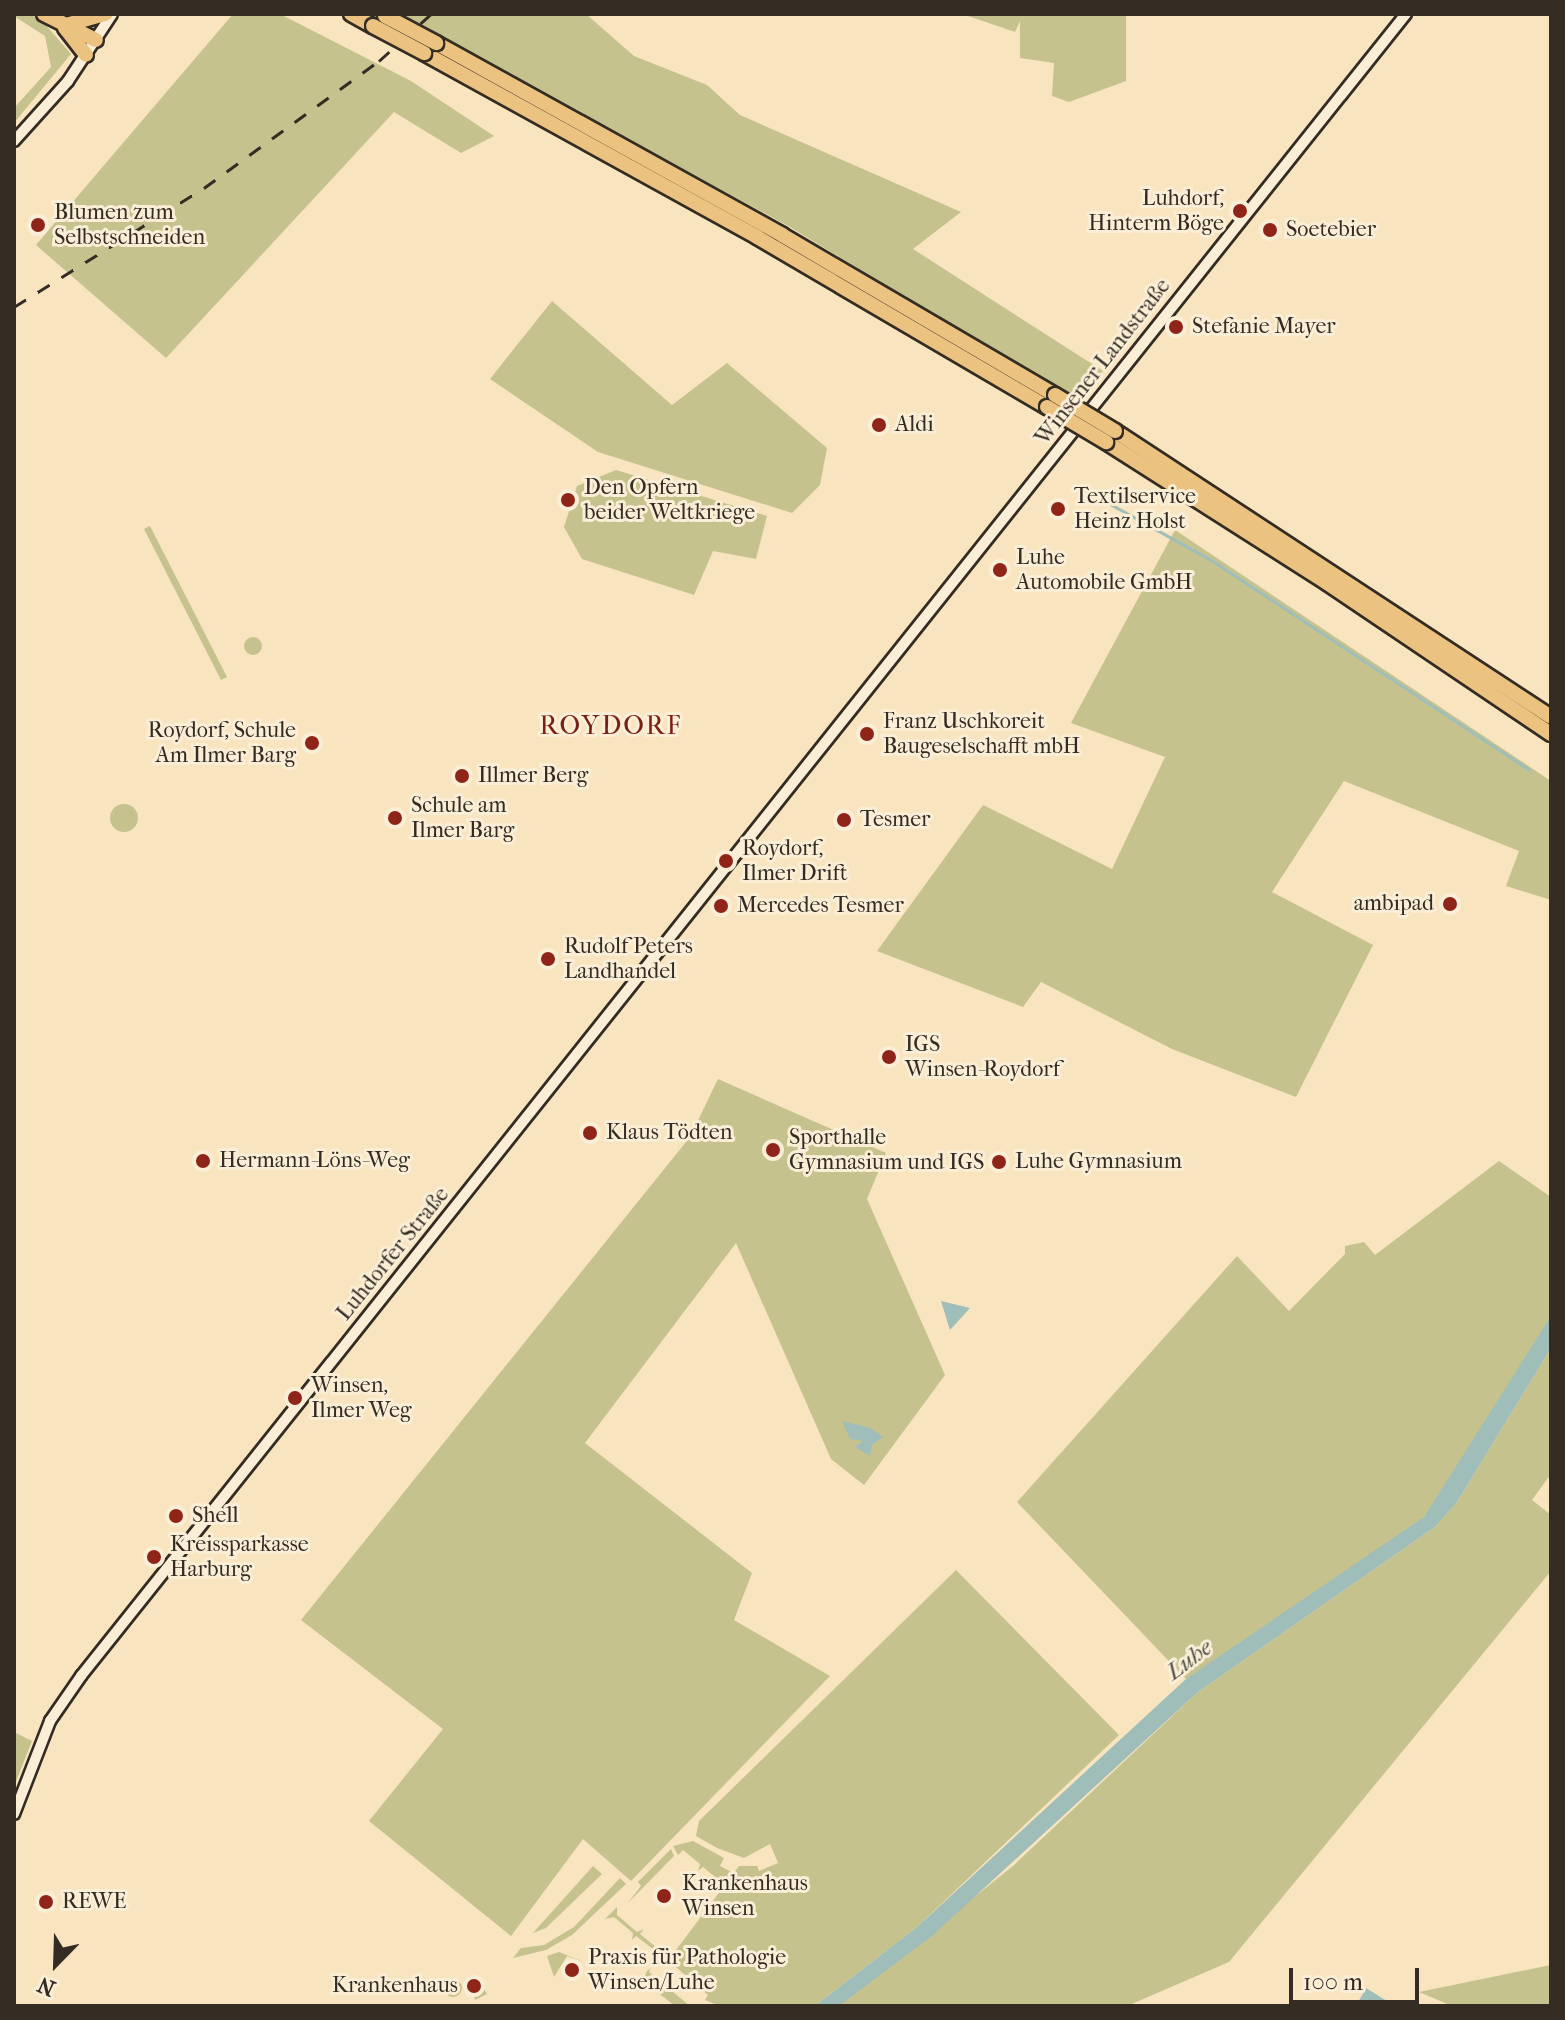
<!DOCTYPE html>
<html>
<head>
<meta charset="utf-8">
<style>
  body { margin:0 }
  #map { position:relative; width:1565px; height:2020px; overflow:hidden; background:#f8e5c0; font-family:"IM FELL French Canon",serif }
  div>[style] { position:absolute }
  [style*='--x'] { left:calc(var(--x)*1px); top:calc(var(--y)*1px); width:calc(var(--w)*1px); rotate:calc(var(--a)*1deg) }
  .green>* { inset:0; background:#c5c28d }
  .round { border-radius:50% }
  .water>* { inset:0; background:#9fbdb9 }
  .stream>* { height:3px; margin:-1.5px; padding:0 1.5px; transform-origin:1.5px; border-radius:1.5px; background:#9fbdb9 }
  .roads { filter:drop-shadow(2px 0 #342c23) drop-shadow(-2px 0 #342c23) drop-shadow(0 2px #342c23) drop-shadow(0 -2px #342c23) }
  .secondary>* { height:10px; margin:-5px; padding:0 5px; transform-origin:5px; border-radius:5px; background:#faeed6 }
  .highway>* { height:14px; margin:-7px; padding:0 7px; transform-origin:7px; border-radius:7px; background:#ecc280 }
  .rail>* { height:3px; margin-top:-1.5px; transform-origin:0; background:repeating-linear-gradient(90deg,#342c23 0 14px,transparent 0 28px) }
  .bridges { filter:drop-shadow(2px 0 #342c23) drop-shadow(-2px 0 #342c23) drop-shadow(0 2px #342c23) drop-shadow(0 -2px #342c23) }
  .highway-bridge>* { height:14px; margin:-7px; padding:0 7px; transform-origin:7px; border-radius:7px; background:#ecc280 }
  .dots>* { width:22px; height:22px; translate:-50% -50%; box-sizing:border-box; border:4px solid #faeed6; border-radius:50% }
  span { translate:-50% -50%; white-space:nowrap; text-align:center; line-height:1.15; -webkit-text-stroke:6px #faeed6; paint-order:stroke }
  .poi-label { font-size:22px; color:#342c23 }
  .right { translate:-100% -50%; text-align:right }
  .left { translate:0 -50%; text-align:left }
  .street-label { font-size:22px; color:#342c23 }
  .water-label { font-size:24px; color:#4f5048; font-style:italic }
  .quarter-label { font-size:26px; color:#7a1f14; letter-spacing:2px }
  .frame { position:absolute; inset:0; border:16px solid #342c23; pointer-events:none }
  .north { position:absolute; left:16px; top:1924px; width:80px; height:80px; -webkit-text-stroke:6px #faeed6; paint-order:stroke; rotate:203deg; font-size:22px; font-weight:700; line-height:32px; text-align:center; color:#342c23 }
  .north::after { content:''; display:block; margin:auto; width:28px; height:36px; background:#342c23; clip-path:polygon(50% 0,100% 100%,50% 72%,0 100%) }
  .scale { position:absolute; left:1289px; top:1968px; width:130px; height:36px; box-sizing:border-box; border:4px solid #342c23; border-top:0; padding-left:10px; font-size:24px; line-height:28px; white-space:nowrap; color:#342c23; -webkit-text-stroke:6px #faeed6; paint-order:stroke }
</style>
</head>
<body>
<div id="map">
  <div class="green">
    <div style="clip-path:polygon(36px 14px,71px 54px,14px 123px,14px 108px,51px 67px,45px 36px,14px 16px)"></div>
    <div style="clip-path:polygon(233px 14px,280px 14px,411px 81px,494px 136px,461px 153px,394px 112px,166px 358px,36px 245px)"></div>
    <div style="clip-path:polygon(399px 14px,586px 14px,634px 56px,707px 85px,740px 115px,961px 212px,913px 249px,1103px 371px,1078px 401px,788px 226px)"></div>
    <div style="clip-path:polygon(962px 14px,1126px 14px,1126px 81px,1069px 102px,1052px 96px,1054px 63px,1020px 58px,1020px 21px,1015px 32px)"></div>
    <div style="clip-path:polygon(552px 301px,672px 405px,727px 363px,827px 448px,820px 485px,792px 513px,598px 452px,490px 379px)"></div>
    <div style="clip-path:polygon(616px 470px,767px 516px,756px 559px,713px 551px,694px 595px,582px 559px,564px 527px,577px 486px)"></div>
    <div style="clip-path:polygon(150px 526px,227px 677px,221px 680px,144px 529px)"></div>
    <div style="clip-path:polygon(1175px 530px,1551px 781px,1551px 900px,1506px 886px,1519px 851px,1344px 781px,1272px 892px,1373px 945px,1296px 1097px,1172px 1049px,1041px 982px,1023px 1007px,877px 951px,983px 805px,1112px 869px,1165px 757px,1071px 723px)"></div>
    <div class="round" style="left:244px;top:637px;width:18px;height:18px"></div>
    <div class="round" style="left:110px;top:804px;width:28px;height:28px"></div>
    <div style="clip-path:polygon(718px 1079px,886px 1153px,867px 1199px,945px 1375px,864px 1485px,831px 1459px,736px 1243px,585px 1443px,752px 1573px,734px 1620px,830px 1676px,631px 1881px,583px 1839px,511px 1936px,369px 1821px,443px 1729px,301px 1620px,690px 1137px)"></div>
    <div style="clip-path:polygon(1499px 1161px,1551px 1197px,1551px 1316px,1465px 1459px,1424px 1517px,1403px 1536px,1186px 1679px,1017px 1502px,1237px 1256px,1289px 1311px,1345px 1254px,1345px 1246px,1364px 1242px,1375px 1255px)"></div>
    <div style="clip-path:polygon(1551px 1348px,1551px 1474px,1532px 1500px,1551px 1515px,1551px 1571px,1229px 1962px,1127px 2006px,839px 2006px,1014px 1865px,1198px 1692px,1435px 1527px,1457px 1502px)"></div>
    <div style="clip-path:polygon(956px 1570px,1119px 1735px,917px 1927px,815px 2006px,720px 2006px,705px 2000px,708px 1995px,669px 1961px,664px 1966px,739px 1866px,757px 1866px,759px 1871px,778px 1863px,770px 1844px,744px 1858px,717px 1848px,696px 1836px,699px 1821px)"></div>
    <div style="clip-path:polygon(14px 1732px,32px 1741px,15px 1784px,14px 1784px)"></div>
    <div style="clip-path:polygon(693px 1841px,724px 1858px,720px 1866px,733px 1873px,725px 1885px,703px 1867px,698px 1871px,700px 1864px,683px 1850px,678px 1855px,673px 1846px)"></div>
    <div style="clip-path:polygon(671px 1849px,674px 1856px,627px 1904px,641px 1886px,638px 1882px)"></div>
    <div style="clip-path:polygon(593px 1866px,602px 1874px,546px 1928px,533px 1933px)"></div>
    <div style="clip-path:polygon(620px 1878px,626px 1884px,572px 1935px,546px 1950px,513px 1958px,521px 1948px,544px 1945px,574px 1927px)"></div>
    <div style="clip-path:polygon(617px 1907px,617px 1915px,637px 1932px,644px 1929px,640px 1934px,663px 1953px,658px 1959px,654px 1958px,657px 1952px,636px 1936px,632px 1940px,633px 1933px,614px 1917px,605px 1919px)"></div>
    <div style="clip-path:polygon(559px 1952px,586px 1963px,567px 1956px,554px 1977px,547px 1956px)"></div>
    <div style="clip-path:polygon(1551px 1965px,1551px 2006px,1452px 2006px,1419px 1992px)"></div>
    <div style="clip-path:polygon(651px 1968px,649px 1972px,690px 2006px,675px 2006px,643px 1981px,647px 1971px)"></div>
    <div style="clip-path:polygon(477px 1976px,487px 1994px,475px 2000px,472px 1982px)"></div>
    <div class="round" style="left:444px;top:1979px;width:18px;height:18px"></div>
  </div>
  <div class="water">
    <div style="clip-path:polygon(941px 1301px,970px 1308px,950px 1330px)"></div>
    <div style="clip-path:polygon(1551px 1316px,1551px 1348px,1457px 1502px,1435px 1527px,1198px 1692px,932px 1936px,839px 2006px,815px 2006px,917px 1927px,1186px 1679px,1424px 1517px)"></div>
    <div style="clip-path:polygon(842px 1421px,871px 1428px,883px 1437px,872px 1445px,870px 1456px,855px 1447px,863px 1441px,850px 1439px)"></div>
    <div style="clip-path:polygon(1366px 1988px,1395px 2006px,1356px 2006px)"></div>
  </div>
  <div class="stream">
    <div style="--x:1076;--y:485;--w:154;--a:29.1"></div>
    <div style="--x:1211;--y:560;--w:381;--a:33.4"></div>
  </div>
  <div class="roads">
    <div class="secondary">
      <div style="--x:14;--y:141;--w:81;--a:-48"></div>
      <div style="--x:68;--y:81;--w:80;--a:-56.7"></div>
      <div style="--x:14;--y:1814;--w:100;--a:-68.8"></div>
      <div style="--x:50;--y:1721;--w:55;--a:-55.4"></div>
      <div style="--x:81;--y:1676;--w:2126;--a:-51.44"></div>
    </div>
    <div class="highway">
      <div style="--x:44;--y:14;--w:58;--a:26.6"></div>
      <div style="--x:351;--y:14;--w:25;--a:29"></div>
      <div style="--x:66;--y:25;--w:41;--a:-15.8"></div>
      <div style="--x:65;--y:28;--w:34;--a:52"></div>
      <div style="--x:436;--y:43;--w:396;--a:29"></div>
      <div style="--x:782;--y:235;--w:316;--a:30.4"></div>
      <div style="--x:424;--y:53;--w:380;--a:28.9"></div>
      <div style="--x:757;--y:237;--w:336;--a:30.4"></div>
      <div style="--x:1115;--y:431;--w:521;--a:33.26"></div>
      <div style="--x:1106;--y:442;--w:262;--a:32.5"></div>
      <div style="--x:1327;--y:583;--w:270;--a:34"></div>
    </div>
  </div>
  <div class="rail">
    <div style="--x:14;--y:307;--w:224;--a:-32.1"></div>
    <div style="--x:204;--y:188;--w:216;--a:-36"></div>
    <div style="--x:379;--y:61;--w:70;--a:-42.1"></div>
  </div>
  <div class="bridges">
    <div class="highway-bridge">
      <div style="--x:385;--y:16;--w:58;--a:27.9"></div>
      <div style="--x:373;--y:26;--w:58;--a:27.9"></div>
      <div style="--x:1055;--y:395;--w:70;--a:31"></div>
      <div style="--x:1047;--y:407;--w:69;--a:30.7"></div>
    </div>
  </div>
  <div class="dots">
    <div style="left:1240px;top:211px;background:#8f2418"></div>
    <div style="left:38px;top:225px;background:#8f2418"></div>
    <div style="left:1270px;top:230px;background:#8f2418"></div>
    <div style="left:1176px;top:327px;background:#8f2418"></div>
    <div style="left:879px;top:425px;background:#8f2418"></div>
    <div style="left:568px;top:500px;background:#8f2418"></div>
    <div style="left:1058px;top:509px;background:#8f2418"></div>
    <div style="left:1000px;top:570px;background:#8f2418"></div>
    <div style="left:867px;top:734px;background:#8f2418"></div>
    <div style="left:312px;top:743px;background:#8f2418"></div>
    <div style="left:462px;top:776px;background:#8f2418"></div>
    <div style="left:395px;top:818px;background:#8f2418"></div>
    <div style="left:844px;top:820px;background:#8f2418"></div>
    <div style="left:726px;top:861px;background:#8f2418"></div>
    <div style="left:1450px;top:904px;background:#8f2418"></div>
    <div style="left:721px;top:906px;background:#8f2418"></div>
    <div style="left:548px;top:959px;background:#8f2418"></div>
    <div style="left:889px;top:1057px;background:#8f2418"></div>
    <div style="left:590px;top:1133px;background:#8f2418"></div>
    <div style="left:773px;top:1150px;background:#8f2418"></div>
    <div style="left:203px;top:1161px;background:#8f2418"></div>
    <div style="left:999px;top:1162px;background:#8f2418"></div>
    <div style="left:295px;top:1398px;background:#8f2418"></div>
    <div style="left:176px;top:1516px;background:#8f2418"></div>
    <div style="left:154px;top:1557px;background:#8f2418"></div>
    <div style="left:664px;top:1896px;background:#8f2418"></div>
    <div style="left:46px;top:1902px;background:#8f2418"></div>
    <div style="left:572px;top:1970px;background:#8f2418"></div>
    <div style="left:474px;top:1986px;background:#8f2418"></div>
  </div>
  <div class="poi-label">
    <span class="right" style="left:1224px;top:211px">Luhdorf,<br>Hinterm Böge</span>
    <span class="left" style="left:54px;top:225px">Blumen zum<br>Selbstschneiden</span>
    <span class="left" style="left:1286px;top:230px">Soetebier</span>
    <span class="left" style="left:1192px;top:327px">Stefanie Mayer</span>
    <span class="left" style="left:895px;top:425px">Aldi</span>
    <span class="left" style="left:584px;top:500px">Den Opfern<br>beider Weltkriege</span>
    <span class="left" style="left:1074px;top:509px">Textilservice<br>Heinz Holst</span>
    <span class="left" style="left:1016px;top:570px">Luhe<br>Automobile GmbH</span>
    <span class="left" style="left:883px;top:734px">Franz Uschkoreit<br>Baugeselschafft mbH</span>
    <span class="right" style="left:296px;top:743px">Roydorf, Schule<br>Am Ilmer Barg</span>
    <span class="left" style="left:478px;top:776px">Illmer Berg</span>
    <span class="left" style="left:411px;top:818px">Schule am<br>Ilmer Barg</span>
    <span class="left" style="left:860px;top:820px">Tesmer</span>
    <span class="left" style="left:742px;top:861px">Roydorf,<br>Ilmer Drift</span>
    <span class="right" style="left:1434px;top:904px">ambipad</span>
    <span class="left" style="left:737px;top:906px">Mercedes Tesmer</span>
    <span class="left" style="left:564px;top:959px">Rudolf Peters<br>Landhandel</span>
    <span class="left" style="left:905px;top:1057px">IGS<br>Winsen-Roydorf</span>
    <span class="left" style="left:606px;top:1133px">Klaus Tödten</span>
    <span class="left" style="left:789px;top:1150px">Sporthalle<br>Gymnasium und IGS</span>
    <span class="left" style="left:219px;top:1161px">Hermann-Löns-Weg</span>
    <span class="left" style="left:1015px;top:1162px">Luhe Gymnasium</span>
    <span class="left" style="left:311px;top:1398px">Winsen,<br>Ilmer Weg</span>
    <span class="left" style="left:192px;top:1516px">Shell</span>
    <span class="left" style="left:170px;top:1557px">Kreissparkasse<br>Harburg</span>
    <span class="left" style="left:682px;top:1896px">Krankenhaus<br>Winsen</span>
    <span class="left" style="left:62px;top:1902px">REWE</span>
    <span class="left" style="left:588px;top:1970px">Praxis für Pathologie<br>Winsen/Luhe</span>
    <span class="right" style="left:458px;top:1986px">Krankenhaus</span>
  </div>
  <div class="street-label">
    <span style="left:1103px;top:362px;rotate:-52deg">Winsener Landstraße</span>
    <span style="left:393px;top:1254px;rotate:-51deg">Luhdorfer Straße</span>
  </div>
  <div class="water-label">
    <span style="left:1189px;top:1660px;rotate:-37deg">Luhe</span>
  </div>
  <div class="quarter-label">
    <span style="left:611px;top:726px">ROYDORF</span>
  </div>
  <div class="frame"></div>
  <div class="north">N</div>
  <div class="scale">100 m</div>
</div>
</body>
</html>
